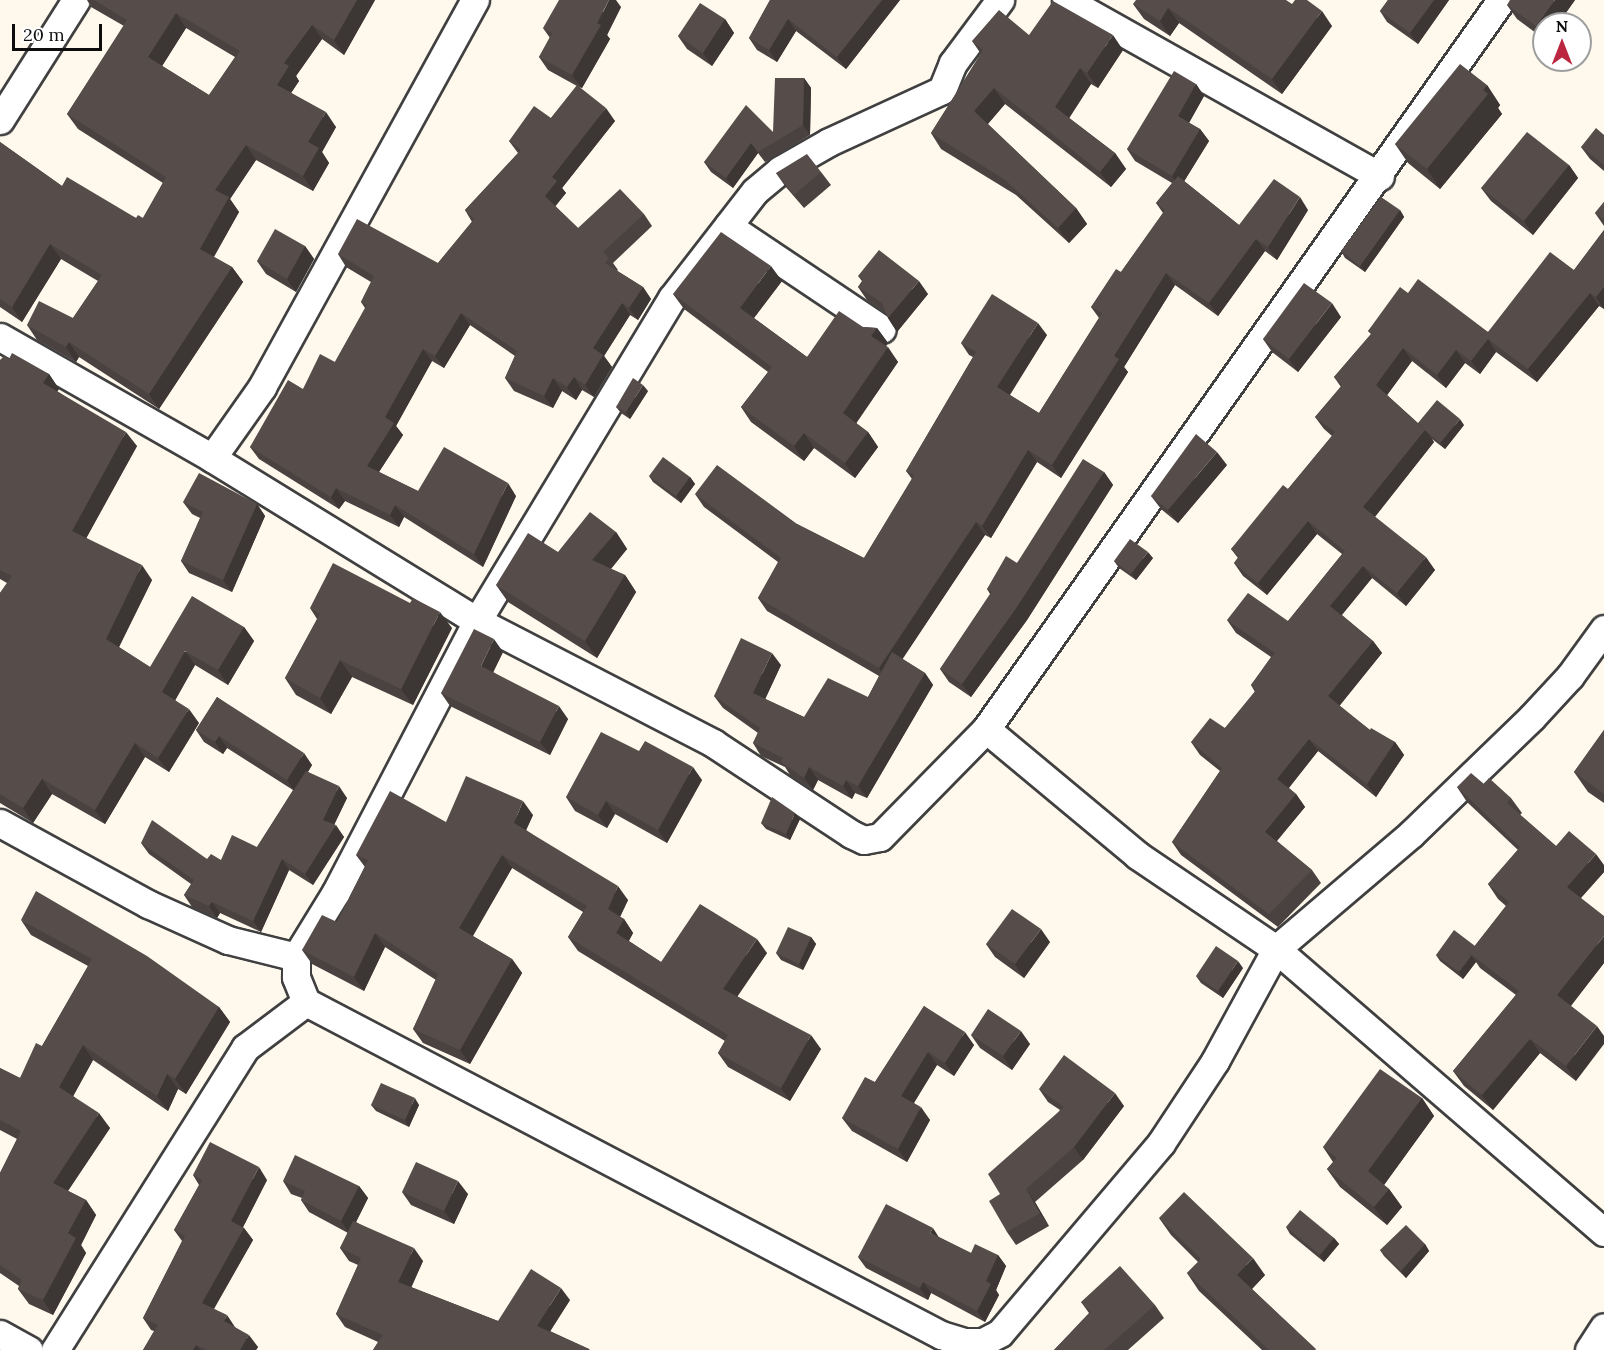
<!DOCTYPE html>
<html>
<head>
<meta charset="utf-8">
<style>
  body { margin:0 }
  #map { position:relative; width:1604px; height:1350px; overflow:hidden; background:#fff9ed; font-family:Lora,serif }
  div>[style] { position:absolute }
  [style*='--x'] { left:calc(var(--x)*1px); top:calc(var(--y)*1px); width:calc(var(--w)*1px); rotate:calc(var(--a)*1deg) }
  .roads { filter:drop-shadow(2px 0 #404040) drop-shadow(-2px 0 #404040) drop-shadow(0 2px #404040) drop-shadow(0 -2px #404040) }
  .minor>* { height:27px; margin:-13.5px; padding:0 13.5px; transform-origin:13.5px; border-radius:13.5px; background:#fff }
  .wall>* { inset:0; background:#4a4240 }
  .shaded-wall>* { inset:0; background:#3c3634 }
  .building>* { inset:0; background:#564d4a }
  span { translate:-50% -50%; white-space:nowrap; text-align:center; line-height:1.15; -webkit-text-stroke:6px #fff; paint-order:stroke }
  .north { position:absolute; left:1532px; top:12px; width:60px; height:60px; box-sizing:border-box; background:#fff; border:2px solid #9e9e9e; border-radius:50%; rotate:0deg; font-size:16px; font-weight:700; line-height:24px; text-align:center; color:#0d0d0d }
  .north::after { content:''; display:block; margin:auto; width:21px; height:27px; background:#bb2740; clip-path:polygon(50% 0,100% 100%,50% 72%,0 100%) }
  .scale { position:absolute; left:12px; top:24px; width:90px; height:27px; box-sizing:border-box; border:3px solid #0d0d0d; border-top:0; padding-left:8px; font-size:18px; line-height:21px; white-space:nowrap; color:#0d0d0d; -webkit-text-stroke:4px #fff; paint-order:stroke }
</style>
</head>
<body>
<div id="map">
  <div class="roads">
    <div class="minor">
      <div style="--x:1066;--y:0;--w:360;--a:29.3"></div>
      <div style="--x:0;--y:120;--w:142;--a:-57.7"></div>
      <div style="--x:728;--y:226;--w:185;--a:33.8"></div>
      <div style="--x:0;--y:337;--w:244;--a:29.7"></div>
      <div style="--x:212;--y:458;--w:311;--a:31.6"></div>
      <div style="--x:477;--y:621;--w:266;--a:27.3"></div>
      <div style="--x:713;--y:743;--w:165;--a:33.4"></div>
      <div style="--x:851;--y:834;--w:14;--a:25"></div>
      <div style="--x:864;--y:840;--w:16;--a:-11"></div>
      <div style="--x:880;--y:837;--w:151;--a:-45.5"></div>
      <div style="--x:986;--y:729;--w:893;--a:-54.76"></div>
      <div style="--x:212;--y:458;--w:87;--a:-54.8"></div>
      <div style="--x:262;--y:387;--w:442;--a:-61.2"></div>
      <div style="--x:986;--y:729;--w:197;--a:39.8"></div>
      <div style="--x:1137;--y:855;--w:168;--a:34.1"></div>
      <div style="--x:1276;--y:949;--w:177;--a:-40.4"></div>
      <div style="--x:1411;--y:834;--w:168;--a:-44"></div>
      <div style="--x:1532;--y:717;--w:56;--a:-47.2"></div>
      <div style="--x:1570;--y:676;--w:58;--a:-54.1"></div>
      <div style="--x:0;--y:823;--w:169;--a:28.7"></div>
      <div style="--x:148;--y:904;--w:88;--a:24.2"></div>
      <div style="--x:228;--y:940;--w:70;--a:14"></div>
      <div style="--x:296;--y:957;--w:76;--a:-58.4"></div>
      <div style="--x:336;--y:892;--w:305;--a:-62.5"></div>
      <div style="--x:477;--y:621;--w:377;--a:-58.9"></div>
      <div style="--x:672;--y:298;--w:135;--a:-52.2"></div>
      <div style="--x:755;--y:191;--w:33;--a:-40"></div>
      <div style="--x:780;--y:170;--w:56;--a:-29.7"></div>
      <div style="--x:829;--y:142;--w:124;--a:-24.7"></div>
      <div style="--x:942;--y:90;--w:29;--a:-68"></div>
      <div style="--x:953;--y:63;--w:79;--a:-53.3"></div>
      <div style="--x:306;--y:1002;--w:717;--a:27.67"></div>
      <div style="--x:941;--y:1335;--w:24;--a:17"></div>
      <div style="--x:964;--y:1342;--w:19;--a:0"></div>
      <div style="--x:983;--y:1342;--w:19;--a:-28"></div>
      <div style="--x:1000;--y:1333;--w:249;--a:-49.7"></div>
      <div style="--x:1161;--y:1143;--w:98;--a:-56.6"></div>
      <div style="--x:1215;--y:1061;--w:128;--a:-61.4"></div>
      <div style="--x:1276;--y:949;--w:433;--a:40.8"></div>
      <div style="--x:0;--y:1334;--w:33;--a:29"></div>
      <div style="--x:55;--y:1350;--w:357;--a:-57.8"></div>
      <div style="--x:245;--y:1048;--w:76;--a:-37"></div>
      <div style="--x:306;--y:1002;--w:27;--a:-112"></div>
      <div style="--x:296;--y:977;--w:20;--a:-90"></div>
      <div style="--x:1589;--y:1350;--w:27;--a:-57"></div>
    </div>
  </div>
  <div class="wall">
    <div style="clip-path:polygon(evenodd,87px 0,375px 0,344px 55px,322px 39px,296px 76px,299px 81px,291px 93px,336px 127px,322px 152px,329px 163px,313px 191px,256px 160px,230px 199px,239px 212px,214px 257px,232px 267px,243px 282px,159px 409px,79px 357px,76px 362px,37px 340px,27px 325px,73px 318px,98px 281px,61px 259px,22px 322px,0 307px,0 142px,62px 186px,136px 218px,143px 218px,163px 183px,78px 129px,67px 114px,124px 26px,91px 7px,87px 0,186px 28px,235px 57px,209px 95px,162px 66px,186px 28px)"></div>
    <div style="clip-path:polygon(770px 0,900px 0,846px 69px,796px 31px,777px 62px,757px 50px,749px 38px)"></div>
    <div style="clip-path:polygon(1388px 0,1449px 0,1418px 44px,1387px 22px,1380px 11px)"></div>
    <div style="clip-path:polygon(1575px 0,1558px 24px,1544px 24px,1544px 39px,1517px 19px,1507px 5px)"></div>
    <div style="clip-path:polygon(1133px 4px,1292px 4px,1332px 26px,1282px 94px,1179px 23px,1170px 36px,1144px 19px)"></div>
    <div style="clip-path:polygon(621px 7px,607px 35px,610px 39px,582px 88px,578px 87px,615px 121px,562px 188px,566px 193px,555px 206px,578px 228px,644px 214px,652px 226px,613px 263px,618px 270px,617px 271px,643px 287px,651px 299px,638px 320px,630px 315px,604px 356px,612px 367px,594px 397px,582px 390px,576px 400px,562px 391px,553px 408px,514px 391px,505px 378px,515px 356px,470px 325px,444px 368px,432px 361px,396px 426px,403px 435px,379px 472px,418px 491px,516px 496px,483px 567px,404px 517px,399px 527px,345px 501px,339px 509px,259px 459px,250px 447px,303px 389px,335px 362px,365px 308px,361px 302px,371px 282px,346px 267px,338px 254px,438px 263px,472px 222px,465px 210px,518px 153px,509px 141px,551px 118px,577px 86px,548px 70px,539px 57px,550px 38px,543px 28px)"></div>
    <div style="clip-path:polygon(725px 19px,734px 33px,712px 66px,687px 49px,678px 36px)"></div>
    <div style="clip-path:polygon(1029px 35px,1123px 50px,1098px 88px,1091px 84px,1069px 118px,1115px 153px,1126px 169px,1111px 187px,1005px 104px,988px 124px,1076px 208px,1087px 224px,1069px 243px,1016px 195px,941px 149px,931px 133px,981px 54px,972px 41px)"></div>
    <div style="clip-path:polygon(804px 78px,811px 88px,810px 135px,765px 162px,758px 153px,733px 188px,711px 172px,704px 162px,773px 132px)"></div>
    <div style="clip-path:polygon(1196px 84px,1204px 96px,1189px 123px,1200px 129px,1209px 141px,1184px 181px,1239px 225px,1308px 210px,1277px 260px,1265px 251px,1218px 316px,1175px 285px,1124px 367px,1128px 372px,1061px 478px,1037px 462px,991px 538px,985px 535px,902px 659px,925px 673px,933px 685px,867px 798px,855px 793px,852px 799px,818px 780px,813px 790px,790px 775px,785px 767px,761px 756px,753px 743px,758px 733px,723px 708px,714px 696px,781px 665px,765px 699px,804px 717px,868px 697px,879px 676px,767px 611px,758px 598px,778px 562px,704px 507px,695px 494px,797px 524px,864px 558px,912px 479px,906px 471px,973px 357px,969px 355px,961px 343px,1047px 335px,1010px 395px,1039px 413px,1099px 318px,1091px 307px,1121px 272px,1163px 213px,1156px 203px,1172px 183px,1135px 161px,1127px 149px)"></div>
    <div style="clip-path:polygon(1487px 85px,1500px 105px,1498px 108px,1502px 114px,1440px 189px,1408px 163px,1395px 144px)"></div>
    <div style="clip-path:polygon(1604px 135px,1604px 171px,1590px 159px,1581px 147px)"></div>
    <div style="clip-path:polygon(1569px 165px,1578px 178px,1533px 235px,1491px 201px,1481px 188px)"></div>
    <div style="clip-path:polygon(821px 172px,831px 185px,804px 208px,785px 186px,776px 173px)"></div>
    <div style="clip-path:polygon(1604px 202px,1604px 226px,1595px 213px)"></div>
    <div style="clip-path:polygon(1400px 210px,1404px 217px,1365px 272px,1345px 258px,1341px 251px)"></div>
    <div style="clip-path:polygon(1604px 230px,1604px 309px,1599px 306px,1537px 382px,1496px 352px,1480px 374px,1465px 363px,1446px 388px,1412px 361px,1387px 395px,1418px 423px,1464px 425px,1445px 449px,1432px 439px,1434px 442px,1375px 517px,1435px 570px,1406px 606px,1372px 578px,1342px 615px,1373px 641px,1382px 653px,1339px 706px,1370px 730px,1395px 742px,1404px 755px,1376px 797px,1318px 751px,1289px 788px,1296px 794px,1305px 807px,1277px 841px,1312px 870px,1321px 883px,1278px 927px,1181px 855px,1172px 842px,1220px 771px,1200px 755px,1191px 742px,1225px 728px,1255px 692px,1251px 685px,1271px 657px,1236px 633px,1227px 620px,1288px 621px,1342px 554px,1317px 534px,1267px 595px,1243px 576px,1234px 563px,1238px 558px,1231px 549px,1288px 489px,1332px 436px,1324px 429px,1315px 417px,1341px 387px,1334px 377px,1371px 334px,1368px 331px,1408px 293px,1488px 332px,1574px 270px)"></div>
    <div style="clip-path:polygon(305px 246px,314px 259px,296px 292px,266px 274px,257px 261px)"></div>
    <div style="clip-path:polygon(858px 276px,928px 294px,897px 332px,888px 318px,886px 313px,867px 300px,858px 287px,862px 281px)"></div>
    <div style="clip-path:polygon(782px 281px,754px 318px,807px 357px,863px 327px,877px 328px,888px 343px,886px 346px,898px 362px,856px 423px,868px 432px,878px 447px,855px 478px,814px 448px,804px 461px,751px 422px,741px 407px,768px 372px,684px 309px,673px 294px)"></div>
    <div style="clip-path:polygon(1341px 317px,1298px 372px,1272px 352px,1263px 339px)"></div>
    <div style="clip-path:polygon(9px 359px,49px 374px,59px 389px,57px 391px,137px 446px,86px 538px,152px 580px,119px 647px,150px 667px,244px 627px,254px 641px,228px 685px,195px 665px,175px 700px,199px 723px,169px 772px,145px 757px,105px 824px,52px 794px,33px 823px,0 803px,0 593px,7px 583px,0 579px,0 360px)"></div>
    <div style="clip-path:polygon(648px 391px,630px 419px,621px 413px,616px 407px)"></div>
    <div style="clip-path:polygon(1227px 465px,1178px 523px,1161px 509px,1151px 496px)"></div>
    <div style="clip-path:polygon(1104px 472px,1113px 485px,1027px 620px,971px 697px,949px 682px,940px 669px,990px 594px,987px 589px,1017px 563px)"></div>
    <div style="clip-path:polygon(649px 476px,690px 477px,695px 484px,681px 503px,653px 482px)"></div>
    <div style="clip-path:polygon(183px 502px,257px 504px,265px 516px,232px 592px,189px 573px,181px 561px,200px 518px,192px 514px)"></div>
    <div style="clip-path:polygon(616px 532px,627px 549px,611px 569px,625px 575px,636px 592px,597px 658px,508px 602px,496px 585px,558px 552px)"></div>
    <div style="clip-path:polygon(1153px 558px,1136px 580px,1119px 568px,1114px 561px)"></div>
    <div style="clip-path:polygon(310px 608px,452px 628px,413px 705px,352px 677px,331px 714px,296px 695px,285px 678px,317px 619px)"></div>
    <div style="clip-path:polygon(503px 652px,493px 672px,568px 719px,550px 755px,450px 706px,441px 693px)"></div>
    <div style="clip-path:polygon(217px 697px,312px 765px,308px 772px,347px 798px,334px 825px,344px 837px,313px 885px,289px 870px,261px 932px,220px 913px,217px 918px,192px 907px,184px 895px,191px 884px,149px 854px,141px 843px,207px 859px,221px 860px,257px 847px,293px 790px,227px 748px,223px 754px,204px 742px,196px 730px)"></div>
    <div style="clip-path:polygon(1604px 730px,1604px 803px,1588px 792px,1574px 772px)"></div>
    <div style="clip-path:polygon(639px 751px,702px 780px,667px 843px,615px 814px,607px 828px,575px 811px,566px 797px)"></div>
    <div style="clip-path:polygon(1484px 784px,1511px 798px,1522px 813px,1520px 815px,1556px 846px,1604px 872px,1581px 898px,1604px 963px,1571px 1006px,1576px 1081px,1540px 1053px,1493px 1110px,1464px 1086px,1453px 1071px,1516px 995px,1480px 968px,1476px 962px,1463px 979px,1440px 961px,1436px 955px,1475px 946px,1506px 906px,1498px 899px,1488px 884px,1518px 850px,1467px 802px,1457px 787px)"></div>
    <div style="clip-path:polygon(533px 815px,526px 830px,628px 900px,620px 917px,624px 919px,633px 933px,629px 941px,661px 962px,767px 953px,737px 996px,821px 1049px,790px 1101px,728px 1067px,718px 1053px,725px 1041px,578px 951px,568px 937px,583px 912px,512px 868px,473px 936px,512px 959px,522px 973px,470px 1064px,423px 1043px,413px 1029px,436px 980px,385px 947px,364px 991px,312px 964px,302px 950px,337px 922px,365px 867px,356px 855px,446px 822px)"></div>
    <div style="clip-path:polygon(800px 819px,790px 840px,766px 829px,761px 823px)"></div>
    <div style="clip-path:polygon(21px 920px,219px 1007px,230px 1022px,186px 1094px,178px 1089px,168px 1111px,93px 1060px,73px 1096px,110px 1128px,68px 1191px,86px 1200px,96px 1215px,81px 1245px,86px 1253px,53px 1315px,29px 1304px,18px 1289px,19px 1286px,0 1273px,0 1173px,17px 1139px,0 1130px,0 1068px,20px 1078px,42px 1046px,88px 966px,31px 935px)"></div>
    <div style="clip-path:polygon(811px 937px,816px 944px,803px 970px,781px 960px,776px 953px)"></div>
    <div style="clip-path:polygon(1050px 942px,1024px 978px,995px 957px,986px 944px)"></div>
    <div style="clip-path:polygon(1243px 968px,1223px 998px,1201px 983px,1196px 976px)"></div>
    <div style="clip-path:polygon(924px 1006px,974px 1045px,954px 1076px,937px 1065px,914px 1103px,930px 1120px,907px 1162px,852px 1131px,842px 1118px,875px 1082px)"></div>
    <div style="clip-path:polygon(971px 1035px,1030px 1044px,1012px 1070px,980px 1048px)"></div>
    <div style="clip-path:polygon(1039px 1089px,1124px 1106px,1083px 1160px,1035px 1202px,1049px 1226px,1016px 1245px,1007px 1232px,1000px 1194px,1060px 1110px,1048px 1102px)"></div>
    <div style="clip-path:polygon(1422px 1098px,1434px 1116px,1384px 1185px,1389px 1189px,1402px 1207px,1387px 1225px,1340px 1187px,1327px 1169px,1333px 1162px,1323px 1147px)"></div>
    <div style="clip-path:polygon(371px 1105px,419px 1105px,409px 1127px,376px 1111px)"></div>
    <div style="clip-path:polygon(193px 1175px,267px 1180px,243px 1227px,253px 1240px,214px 1309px,258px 1347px,256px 1350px,143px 1350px,154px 1331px,151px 1330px,143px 1318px,182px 1241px,174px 1230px,199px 1185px)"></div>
    <div style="clip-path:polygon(283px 1181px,359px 1186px,368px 1198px,356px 1222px,423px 1261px,411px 1287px,498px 1321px,570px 1300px,550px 1331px,589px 1349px,590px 1350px,373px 1350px,378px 1342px,345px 1327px,336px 1314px,358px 1265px,349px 1261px,340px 1248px,348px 1233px,309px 1212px,301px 1200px,302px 1198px,291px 1194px)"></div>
    <div style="clip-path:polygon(402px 1192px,468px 1194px,454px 1224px,411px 1205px)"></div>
    <div style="clip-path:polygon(1159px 1218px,1265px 1275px,1252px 1289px,1316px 1350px,1262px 1350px,1199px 1291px,1187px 1273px,1198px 1262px,1171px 1235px)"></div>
    <div style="clip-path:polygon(1286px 1227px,1334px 1238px,1339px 1244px,1324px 1262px,1290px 1234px)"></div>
    <div style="clip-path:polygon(939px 1237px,971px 1253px,998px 1255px,1006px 1266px,996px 1290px,999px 1295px,985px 1322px,931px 1293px,928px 1300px,866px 1268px,858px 1257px)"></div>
    <div style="clip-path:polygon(1425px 1244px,1429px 1251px,1406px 1278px,1384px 1256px,1380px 1250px)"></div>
    <div style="clip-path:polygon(1081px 1302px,1155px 1305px,1164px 1318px,1128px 1350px,1054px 1350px,1089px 1313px)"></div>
  </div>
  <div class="shaded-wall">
    <div style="clip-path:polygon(357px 0,375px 0,344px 55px,334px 40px)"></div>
    <div style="clip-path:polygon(609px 0,616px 0,621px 7px,607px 35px,610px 39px,582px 88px,572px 75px)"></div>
    <div style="clip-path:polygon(882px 0,900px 0,846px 69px,837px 57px)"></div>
    <div style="clip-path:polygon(1434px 0,1449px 0,1418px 44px,1410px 33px)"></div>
    <div style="clip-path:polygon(1555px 0,1575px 0,1558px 24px,1544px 24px,1544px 38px,1536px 26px)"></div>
    <div style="clip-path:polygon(1168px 8px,1179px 23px,1170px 36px,1160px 21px)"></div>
    <div style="clip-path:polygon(1322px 11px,1332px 26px,1282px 94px,1272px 79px)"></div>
    <div style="clip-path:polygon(176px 13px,186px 28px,159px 71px,148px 57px)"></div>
    <div style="clip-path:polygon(725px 19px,734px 33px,712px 66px,703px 53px)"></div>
    <div style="clip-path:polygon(788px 19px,796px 31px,777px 62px,769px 50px)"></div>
    <div style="clip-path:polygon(312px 25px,322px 39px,296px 76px,299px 81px,287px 99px,277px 85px,284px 63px)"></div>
    <div style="clip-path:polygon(1113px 35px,1123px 50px,1098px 88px,1087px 73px)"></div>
    <div style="clip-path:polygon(1080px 68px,1091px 84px,1066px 123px,1055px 107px)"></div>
    <div style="clip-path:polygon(804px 78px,811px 88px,810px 135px,803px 125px)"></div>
    <div style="clip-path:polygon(1196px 84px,1204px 96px,1186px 128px,1178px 116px)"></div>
    <div style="clip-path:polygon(1487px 85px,1500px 105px,1498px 108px,1502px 114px,1440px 189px,1427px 169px)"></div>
    <div style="clip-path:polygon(994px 88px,1005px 104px,985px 127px,974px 111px)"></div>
    <div style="clip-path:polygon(606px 108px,615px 121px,562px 188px,566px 193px,554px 208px,545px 196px,552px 177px)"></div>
    <div style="clip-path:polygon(326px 112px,336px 127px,322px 152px,329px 163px,313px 191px,303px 176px,308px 142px)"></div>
    <div style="clip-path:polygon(1200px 129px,1209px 141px,1180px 188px,1172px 176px)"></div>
    <div style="clip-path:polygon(751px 143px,758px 153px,733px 188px,726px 178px)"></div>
    <div style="clip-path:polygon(246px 145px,256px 160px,230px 199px,239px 212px,210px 263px,200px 249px,215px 190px)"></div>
    <div style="clip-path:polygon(1115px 153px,1126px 169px,1111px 187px,1100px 172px)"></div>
    <div style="clip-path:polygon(1569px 165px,1578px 178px,1533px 235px,1524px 221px)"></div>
    <div style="clip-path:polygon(1300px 197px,1308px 210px,1277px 260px,1268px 247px)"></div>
    <div style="clip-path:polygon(1076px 208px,1087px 224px,1069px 243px,1058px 228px)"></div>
    <div style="clip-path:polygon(1400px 210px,1404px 217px,1365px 272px,1360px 266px)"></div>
    <div style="clip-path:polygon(1256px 239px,1265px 251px,1218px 316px,1209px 303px)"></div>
    <div style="clip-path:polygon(50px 244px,61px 259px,22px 322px,12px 307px)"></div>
    <div style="clip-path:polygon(305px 246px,314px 259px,296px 292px,287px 279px)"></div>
    <div style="clip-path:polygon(771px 266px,782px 281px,750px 323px,740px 308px)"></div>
    <div style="clip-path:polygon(232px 267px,243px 282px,159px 409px,149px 394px)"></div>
    <div style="clip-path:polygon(1166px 273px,1175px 285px,1124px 367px,1128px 372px,1061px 478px,1052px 465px,1114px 356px)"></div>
    <div style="clip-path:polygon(919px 281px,928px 294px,897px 332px,888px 318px)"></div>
    <div style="clip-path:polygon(643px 287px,651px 299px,638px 320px,629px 308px)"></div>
    <div style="clip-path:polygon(1604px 287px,1604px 309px,1596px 297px)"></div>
    <div style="clip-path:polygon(1590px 293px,1599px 306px,1537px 382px,1528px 369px)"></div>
    <div style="clip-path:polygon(622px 303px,630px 315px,604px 356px,612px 367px,594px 397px,585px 385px,593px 348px)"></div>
    <div style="clip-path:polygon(1332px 303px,1341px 317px,1298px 372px,1289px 359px)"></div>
    <div style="clip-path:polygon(461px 313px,470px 325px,444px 368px,435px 356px)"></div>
    <div style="clip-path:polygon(1038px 323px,1047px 335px,1006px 400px,997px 387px)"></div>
    <div style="clip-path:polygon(877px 328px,888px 343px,882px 351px,871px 336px)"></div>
    <div style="clip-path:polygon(1488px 339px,1496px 352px,1480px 374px,1471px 361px)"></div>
    <div style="clip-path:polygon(69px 342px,79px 357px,76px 362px,66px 347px)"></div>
    <div style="clip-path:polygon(888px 347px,898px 362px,853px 428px,843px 413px)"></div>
    <div style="clip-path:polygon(1403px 348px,1412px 361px,1385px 398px,1376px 385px)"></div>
    <div style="clip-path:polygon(423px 349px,432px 361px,396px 426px,403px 435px,375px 478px,367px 466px,385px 417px)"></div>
    <div style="clip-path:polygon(1456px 350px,1465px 363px,1446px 388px,1437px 375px)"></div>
    <div style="clip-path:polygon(49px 374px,59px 389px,53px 397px,43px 383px)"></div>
    <div style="clip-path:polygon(574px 377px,582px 390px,576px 400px,567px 387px)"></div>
    <div style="clip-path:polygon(553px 378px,562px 391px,553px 408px,544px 396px)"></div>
    <div style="clip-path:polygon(643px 385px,648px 391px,630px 419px,626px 412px)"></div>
    <div style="clip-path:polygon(1460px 419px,1464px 425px,1445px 449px,1440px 443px)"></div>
    <div style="clip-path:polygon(1425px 430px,1434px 442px,1372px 520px,1363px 507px)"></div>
    <div style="clip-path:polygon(126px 432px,137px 446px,82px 546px,72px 531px)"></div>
    <div style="clip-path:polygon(868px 432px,878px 447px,855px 478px,845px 463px)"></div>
    <div style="clip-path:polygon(804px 433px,814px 448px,804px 461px,794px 446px)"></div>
    <div style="clip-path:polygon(1028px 450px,1037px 462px,991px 538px,982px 526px)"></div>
    <div style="clip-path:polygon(1217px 452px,1227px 465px,1178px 523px,1168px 510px)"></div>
    <div style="clip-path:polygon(1104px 472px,1113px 485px,1027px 620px,971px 697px,962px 684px)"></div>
    <div style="clip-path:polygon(690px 477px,695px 484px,681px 503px,676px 496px)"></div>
    <div style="clip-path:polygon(508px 483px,516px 496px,483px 567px,474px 554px)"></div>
    <div style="clip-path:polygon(336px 488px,345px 501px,339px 509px,331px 497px)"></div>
    <div style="clip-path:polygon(257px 504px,265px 516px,232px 592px,223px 580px)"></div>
    <div style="clip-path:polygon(395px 505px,404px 517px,399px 527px,390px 515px)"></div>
    <div style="clip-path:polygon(1308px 521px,1317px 534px,1267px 595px,1258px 583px)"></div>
    <div style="clip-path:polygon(976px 522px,985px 535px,888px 681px,879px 668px)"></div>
    <div style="clip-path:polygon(616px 532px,627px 549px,604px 577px,592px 560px)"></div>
    <div style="clip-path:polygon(1148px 552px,1153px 558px,1136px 580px,1131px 574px)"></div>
    <div style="clip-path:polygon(1426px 557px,1435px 570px,1406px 606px,1397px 593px)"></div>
    <div style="clip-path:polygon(142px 565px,152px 580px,116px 653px,106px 639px)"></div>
    <div style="clip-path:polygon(1363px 566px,1372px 578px,1339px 618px,1330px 606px)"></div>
    <div style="clip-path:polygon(625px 575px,636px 592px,597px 658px,585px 641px)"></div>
    <div style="clip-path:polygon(440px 612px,452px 628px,413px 705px,401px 689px)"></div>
    <div style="clip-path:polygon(244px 627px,254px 641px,228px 685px,218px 670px)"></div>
    <div style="clip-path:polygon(494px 639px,503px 652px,490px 679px,481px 666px)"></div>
    <div style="clip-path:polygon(1373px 641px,1382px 653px,1337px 709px,1328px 696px)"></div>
    <div style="clip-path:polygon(185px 651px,195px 665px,172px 706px,162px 692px)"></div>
    <div style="clip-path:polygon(772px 653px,781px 665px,762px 706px,753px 693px)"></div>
    <div style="clip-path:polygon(340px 660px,352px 677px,331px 714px,320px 698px)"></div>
    <div style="clip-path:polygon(925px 673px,933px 685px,867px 798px,858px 786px)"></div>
    <div style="clip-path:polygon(559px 706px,568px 719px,550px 755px,540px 742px)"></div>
    <div style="clip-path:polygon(189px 709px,199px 723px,169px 772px,158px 758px)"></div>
    <div style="clip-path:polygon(219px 736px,227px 748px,223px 754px,215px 742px)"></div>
    <div style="clip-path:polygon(1309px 739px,1318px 751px,1286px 791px,1277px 779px)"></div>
    <div style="clip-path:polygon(1395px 742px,1404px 755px,1376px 797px,1367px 784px)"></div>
    <div style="clip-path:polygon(135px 743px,145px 757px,105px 824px,95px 810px)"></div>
    <div style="clip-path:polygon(304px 753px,312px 765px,295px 792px,287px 780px)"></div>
    <div style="clip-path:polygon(693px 767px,702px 780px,667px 843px,658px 830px)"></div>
    <div style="clip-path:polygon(809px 767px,818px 780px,813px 790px,804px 778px)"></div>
    <div style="clip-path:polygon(42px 779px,52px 794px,33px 823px,23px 808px)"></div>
    <div style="clip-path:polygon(846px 780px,855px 793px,852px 799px,843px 786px)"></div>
    <div style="clip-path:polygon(339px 786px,347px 798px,331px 831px,323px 820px)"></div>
    <div style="clip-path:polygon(1296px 794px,1305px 807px,1274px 844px,1265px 832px)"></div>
    <div style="clip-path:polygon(523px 801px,533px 815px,523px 837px,514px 823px)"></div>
    <div style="clip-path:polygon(606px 801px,615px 814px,607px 828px,598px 815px)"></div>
    <div style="clip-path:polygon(795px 813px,800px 819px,790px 840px,786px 834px)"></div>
    <div style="clip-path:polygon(336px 825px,344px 837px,313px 885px,305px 874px)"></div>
    <div style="clip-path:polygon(1596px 854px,1604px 865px,1604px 872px,1577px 902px,1567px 887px)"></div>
    <div style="clip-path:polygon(502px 855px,512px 868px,469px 942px,459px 928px)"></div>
    <div style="clip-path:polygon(282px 859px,289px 870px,261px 932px,253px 921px)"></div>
    <div style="clip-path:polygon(618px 886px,628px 900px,617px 923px,608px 909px)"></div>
    <div style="clip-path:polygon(212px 902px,220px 913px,217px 918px,209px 906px)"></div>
    <div style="clip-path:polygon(624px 919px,633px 933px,625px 947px,616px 933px)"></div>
    <div style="clip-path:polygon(1041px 929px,1050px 942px,1024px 978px,1015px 964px)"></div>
    <div style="clip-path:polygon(375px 933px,385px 947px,364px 991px,354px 977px)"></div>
    <div style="clip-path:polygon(1604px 936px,1604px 963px,1567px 1010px,1557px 995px)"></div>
    <div style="clip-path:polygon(811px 937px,816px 944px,803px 970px,799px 964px)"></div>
    <div style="clip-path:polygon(757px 939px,767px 953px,733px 1003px,723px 989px)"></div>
    <div style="clip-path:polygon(1471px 956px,1476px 962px,1463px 979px,1459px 972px)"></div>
    <div style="clip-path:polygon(512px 959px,522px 973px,470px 1064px,460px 1050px)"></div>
    <div style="clip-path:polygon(1238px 961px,1243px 968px,1223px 998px,1218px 991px)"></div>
    <div style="clip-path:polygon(219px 1007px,230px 1022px,186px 1094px,175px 1079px)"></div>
    <div style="clip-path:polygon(1597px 1026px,1604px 1036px,1604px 1044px,1576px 1081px,1566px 1066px)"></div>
    <div style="clip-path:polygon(1021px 1031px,1030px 1044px,1012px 1070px,1003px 1056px)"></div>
    <div style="clip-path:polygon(965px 1032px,974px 1045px,954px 1076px,945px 1063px)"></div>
    <div style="clip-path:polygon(811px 1035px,821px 1049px,790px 1101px,781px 1088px)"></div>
    <div style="clip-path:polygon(1530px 1039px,1540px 1053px,1493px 1110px,1482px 1095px)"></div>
    <div style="clip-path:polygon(83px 1045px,93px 1060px,70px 1102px,59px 1087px)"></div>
    <div style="clip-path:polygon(928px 1052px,937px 1065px,910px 1109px,901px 1096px)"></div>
    <div style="clip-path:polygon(167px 1074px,178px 1089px,168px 1111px,157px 1096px)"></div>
    <div style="clip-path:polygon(1115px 1093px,1124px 1106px,1083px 1160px,1074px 1147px)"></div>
    <div style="clip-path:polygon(415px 1098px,419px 1105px,409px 1127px,405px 1120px)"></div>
    <div style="clip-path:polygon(1422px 1098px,1434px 1116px,1381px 1189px,1368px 1171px)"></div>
    <div style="clip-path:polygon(921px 1107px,930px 1120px,907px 1162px,898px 1149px)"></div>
    <div style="clip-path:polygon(99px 1113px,110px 1128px,63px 1198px,53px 1183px)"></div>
    <div style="clip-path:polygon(259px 1167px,267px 1180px,240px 1233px,231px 1221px)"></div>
    <div style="clip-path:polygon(458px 1181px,468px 1194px,454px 1224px,444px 1211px)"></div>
    <div style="clip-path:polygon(359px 1186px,368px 1198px,350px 1234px,341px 1221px)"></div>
    <div style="clip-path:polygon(1026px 1189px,1035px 1202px,1049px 1226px,1040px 1213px)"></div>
    <div style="clip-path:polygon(1389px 1189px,1402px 1207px,1387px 1225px,1374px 1207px)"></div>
    <div style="clip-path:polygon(86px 1200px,96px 1215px,81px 1245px,86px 1253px,53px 1315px,43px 1300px,68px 1233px)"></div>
    <div style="clip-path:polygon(244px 1228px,253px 1240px,210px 1315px,202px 1303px)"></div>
    <div style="clip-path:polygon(933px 1228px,940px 1239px,930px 1233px)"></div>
    <div style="clip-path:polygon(1334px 1238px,1339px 1244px,1324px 1262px,1320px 1255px)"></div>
    <div style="clip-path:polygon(1425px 1244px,1429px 1251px,1406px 1278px,1401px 1271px)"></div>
    <div style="clip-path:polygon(414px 1248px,423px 1261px,408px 1295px,398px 1282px)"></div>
    <div style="clip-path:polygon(998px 1255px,1006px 1266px,996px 1290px,999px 1295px,985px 1322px,977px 1311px,986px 1281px)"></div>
    <div style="clip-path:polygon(1253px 1258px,1265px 1275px,1249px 1292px,1237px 1275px)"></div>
    <div style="clip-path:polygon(923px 1282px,931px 1293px,928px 1300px,920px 1288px)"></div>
    <div style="clip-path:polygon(561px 1288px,570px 1300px,546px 1338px,537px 1326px)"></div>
    <div style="clip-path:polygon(227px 1315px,235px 1327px,224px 1321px)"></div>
    <div style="clip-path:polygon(249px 1335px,258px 1347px,256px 1350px,240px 1350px)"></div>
    <div style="clip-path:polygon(196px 1345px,200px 1350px,193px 1350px)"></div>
  </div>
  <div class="building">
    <div style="clip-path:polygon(evenodd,94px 0,357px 0,334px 40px,312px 25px,284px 63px,289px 66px,277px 85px,326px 112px,308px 142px,319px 148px,303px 176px,246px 145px,215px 190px,229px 197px,200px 249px,232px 267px,149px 394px,69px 342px,66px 347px,27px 325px,39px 301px,73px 318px,102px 275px,50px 244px,12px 307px,0 299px,0 142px,62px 186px,67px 177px,136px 218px,138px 215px,143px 218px,166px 177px,67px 114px,127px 20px,94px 0,176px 13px,240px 51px,209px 95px,148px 57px,176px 13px)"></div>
    <div style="clip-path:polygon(559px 0,609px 0,597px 23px,601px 25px,572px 75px,539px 57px,552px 33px,543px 28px)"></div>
    <div style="clip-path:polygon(770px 0,882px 0,837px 57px,788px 19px,769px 50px,749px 38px)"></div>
    <div style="clip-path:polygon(1136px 0,1286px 0,1292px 4px,1295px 0,1307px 0,1322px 11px,1272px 79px,1168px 8px,1160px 21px,1133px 4px)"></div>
    <div style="clip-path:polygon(1388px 0,1434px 0,1410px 33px,1380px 11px)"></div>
    <div style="clip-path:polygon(1510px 0,1555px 0,1536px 26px,1507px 5px)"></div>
    <div style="clip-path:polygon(1053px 1px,1113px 35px,1087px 73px,1080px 68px,1055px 107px,1115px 153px,1100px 172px,994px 88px,974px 111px,1076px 208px,1058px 228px,1005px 180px,931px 133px,983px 50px,972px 41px,999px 10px,1029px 35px)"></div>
    <div style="clip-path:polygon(700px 3px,725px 19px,703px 53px,678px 36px)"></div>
    <div style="clip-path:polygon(1460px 64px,1487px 85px,1483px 90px,1488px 94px,1427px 169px,1395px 144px)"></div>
    <div style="clip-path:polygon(1174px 71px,1196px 84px,1178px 116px,1200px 129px,1172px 176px,1127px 149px)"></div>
    <div style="clip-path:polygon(775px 78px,804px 78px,803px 125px,758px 152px,751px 143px,726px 178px,704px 162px,746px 105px,773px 132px)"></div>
    <div style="clip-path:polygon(577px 85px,606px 108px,552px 177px,557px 181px,545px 196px,578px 228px,620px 189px,644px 214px,603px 252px,609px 258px,605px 263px,643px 287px,629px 308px,622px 303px,593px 348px,603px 355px,585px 385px,574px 377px,567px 387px,553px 378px,544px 396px,505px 378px,517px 351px,461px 313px,435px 356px,423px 349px,385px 417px,394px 423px,367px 466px,418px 491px,444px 447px,508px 483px,474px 554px,395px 505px,390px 515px,336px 488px,331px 497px,250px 447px,288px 380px,303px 389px,320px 354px,335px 362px,367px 305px,361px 302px,374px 276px,338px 254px,357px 219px,438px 263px,474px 219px,465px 210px,521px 150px,509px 141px,534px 106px,551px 118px)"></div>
    <div style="clip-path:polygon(1596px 128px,1604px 135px,1604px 165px,1581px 147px)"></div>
    <div style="clip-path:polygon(1527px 132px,1569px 165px,1524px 221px,1481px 188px)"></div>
    <div style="clip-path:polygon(807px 154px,821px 172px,794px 195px,776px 173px)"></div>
    <div style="clip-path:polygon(1178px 176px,1239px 225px,1274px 179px,1300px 197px,1268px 247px,1256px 239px,1209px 303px,1166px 273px,1114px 356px,1119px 359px,1052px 465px,1028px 450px,982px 526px,976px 522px,879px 668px,758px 598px,781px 558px,695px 494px,717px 465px,797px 524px,864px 558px,914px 475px,906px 471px,976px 352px,961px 343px,992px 294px,1038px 323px,997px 387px,1039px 413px,1102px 313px,1091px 307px,1116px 269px,1121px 272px,1165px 210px,1156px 203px)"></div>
    <div style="clip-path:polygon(1381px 197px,1400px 210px,1360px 266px,1341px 251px)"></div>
    <div style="clip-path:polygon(1604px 202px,1604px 220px,1595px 213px)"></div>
    <div style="clip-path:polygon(275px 229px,305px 246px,287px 279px,257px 261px)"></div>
    <div style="clip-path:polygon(1604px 230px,1604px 287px,1596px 297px,1590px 293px,1528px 369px,1488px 339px,1471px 361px,1456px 350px,1437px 375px,1403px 348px,1376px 385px,1425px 430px,1363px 507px,1426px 557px,1397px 593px,1363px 566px,1330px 606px,1373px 641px,1328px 696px,1370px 730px,1371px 728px,1395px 742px,1367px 784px,1309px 739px,1277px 779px,1296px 794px,1265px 832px,1312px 870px,1269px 914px,1172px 842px,1222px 768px,1191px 742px,1210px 718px,1225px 728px,1256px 690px,1251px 685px,1275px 653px,1227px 620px,1248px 593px,1288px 621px,1345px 551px,1308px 521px,1258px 583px,1234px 563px,1239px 556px,1231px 549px,1283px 485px,1288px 489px,1335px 432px,1315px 417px,1342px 385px,1334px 377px,1372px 333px,1368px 331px,1400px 287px,1408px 293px,1418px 279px,1488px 332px,1550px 252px,1574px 270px)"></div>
    <div style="clip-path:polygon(721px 232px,771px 266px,740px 308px,807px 357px,839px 311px,863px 327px,877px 328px,871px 336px,888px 347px,843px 413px,868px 432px,845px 463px,804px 433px,794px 446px,741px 407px,772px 367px,673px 294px)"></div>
    <div style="clip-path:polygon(879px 250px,919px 281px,888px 318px,882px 303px,858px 287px,863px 280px,858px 276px)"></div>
    <div style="clip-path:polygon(1304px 283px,1332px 303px,1289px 359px,1263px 339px)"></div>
    <div style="clip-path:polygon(12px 353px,49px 374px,43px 383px,126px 432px,72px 531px,142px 565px,106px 639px,150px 667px,192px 596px,244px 627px,218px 670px,185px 651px,162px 692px,189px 709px,158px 758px,135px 743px,95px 810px,42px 779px,23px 808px,0 794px,0 593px,12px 576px,0 570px,0 360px,4px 356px,9px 359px)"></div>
    <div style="clip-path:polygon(633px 378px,643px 385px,626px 412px,616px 407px)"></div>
    <div style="clip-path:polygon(1437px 400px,1460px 419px,1440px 443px,1427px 432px,1418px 423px)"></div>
    <div style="clip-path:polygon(1196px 434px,1217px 452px,1168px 510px,1151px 496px)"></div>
    <div style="clip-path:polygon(663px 457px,690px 477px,676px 496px,649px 476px)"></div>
    <div style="clip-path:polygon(1083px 459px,1104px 472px,1017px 607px,962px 684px,940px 669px,992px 592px,987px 589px,1006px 556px,1017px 563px)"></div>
    <div style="clip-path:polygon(199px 473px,257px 504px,223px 580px,181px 561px,203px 512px,183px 502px)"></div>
    <div style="clip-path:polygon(590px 512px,616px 532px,592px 560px,625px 575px,585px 641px,496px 585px,528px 533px,558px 552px)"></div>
    <div style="clip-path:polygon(1130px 539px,1148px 552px,1131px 574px,1114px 561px)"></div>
    <div style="clip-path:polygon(333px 563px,410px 603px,413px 598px,440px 612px,401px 689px,340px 660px,320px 698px,285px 678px,320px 614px,310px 608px)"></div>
    <div style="clip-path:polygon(474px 629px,494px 639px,481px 666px,559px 706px,540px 742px,441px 693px)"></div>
    <div style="clip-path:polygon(741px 638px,772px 653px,753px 693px,804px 717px,828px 678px,868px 697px,892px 652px,925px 673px,858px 786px,846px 780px,843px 786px,809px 767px,804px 778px,781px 762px,783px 758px,753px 743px,760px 728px,714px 696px)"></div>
    <div style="clip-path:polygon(217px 697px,304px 753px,287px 780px,219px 736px,215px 742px,196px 730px)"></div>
    <div style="clip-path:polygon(1604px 730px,1604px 794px,1574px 772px)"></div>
    <div style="clip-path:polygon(601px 732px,639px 751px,645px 741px,693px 767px,658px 830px,606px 801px,598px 815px,566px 797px)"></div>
    <div style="clip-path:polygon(306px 771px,339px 786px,323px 820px,336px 825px,305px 874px,282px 859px,253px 921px,212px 902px,209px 906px,184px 895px,194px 880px,141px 843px,152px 820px,207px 859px,211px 854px,221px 860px,232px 835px,257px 847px)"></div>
    <div style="clip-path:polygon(1471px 773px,1484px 784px,1489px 778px,1511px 798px,1507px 803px,1556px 846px,1569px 831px,1596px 854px,1567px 887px,1604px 916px,1604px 936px,1557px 995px,1597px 1026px,1566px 1066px,1530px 1039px,1482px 1095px,1453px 1071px,1519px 991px,1469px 953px,1509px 902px,1488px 884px,1520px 847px,1457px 787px)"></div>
    <div style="clip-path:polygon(466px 776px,523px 801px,514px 823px,618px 886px,608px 909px,624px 919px,616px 933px,661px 962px,700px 904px,757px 939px,723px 989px,811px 1035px,781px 1088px,718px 1053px,728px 1035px,568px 937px,587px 906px,502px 855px,459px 928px,512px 959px,460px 1050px,413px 1029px,438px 974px,375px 933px,354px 977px,302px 950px,322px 915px,337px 922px,368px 860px,356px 855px,390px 791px,446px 822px)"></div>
    <div style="clip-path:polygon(772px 797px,795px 813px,786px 834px,761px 823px)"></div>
    <div style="clip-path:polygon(36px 891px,147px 956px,219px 1007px,175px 1079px,167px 1074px,157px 1096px,83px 1045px,59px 1087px,99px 1113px,53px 1183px,86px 1200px,68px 1233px,76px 1238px,43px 1300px,18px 1289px,22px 1280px,0 1265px,0 1173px,21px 1131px,0 1120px,0 1068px,20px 1078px,36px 1043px,42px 1046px,92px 959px,21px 920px)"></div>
    <div style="clip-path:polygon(1012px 909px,1041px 929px,1015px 964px,986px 944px)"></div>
    <div style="clip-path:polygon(788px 927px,811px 937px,799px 964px,776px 953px)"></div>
    <div style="clip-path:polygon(1454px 930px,1475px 946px,1469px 953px,1471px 956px,1459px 972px,1436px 955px)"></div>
    <div style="clip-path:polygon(1216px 946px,1238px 961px,1218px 991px,1196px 976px)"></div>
    <div style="clip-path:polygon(924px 1006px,965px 1032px,945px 1063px,928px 1052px,901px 1096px,921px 1107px,898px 1149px,842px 1118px,865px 1077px,875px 1082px)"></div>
    <div style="clip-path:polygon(988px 1009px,1021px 1031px,1003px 1056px,971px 1035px)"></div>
    <div style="clip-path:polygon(1064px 1055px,1115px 1093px,1074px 1147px,1026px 1189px,1040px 1213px,1007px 1232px,989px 1201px,1000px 1194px,988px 1174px,1064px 1107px,1039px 1089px)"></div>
    <div style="clip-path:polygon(1380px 1069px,1422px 1098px,1368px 1171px,1389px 1189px,1374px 1207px,1327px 1169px,1337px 1158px,1323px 1147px)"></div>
    <div style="clip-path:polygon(381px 1083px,415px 1098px,405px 1120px,371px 1105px)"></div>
    <div style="clip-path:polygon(210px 1142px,259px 1167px,231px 1221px,244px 1228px,202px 1303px,227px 1315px,224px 1321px,249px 1335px,240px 1350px,207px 1350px,196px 1345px,193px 1350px,143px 1350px,158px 1325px,143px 1318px,185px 1236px,174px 1230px,202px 1180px,193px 1175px)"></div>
    <div style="clip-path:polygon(295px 1155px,359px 1186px,341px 1221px,301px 1200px,305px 1191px,283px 1181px)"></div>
    <div style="clip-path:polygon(416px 1162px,458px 1181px,444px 1211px,402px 1192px)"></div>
    <div style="clip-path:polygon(1184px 1192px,1253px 1258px,1237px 1275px,1316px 1349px,1315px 1350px,1269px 1350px,1187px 1273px,1201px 1259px,1159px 1218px)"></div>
    <div style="clip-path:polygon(886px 1204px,933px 1228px,930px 1233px,971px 1253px,975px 1244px,998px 1255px,986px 1281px,991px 1284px,977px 1311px,923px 1282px,920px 1288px,858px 1257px)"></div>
    <div style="clip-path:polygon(1300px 1210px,1334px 1238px,1320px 1255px,1286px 1227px)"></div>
    <div style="clip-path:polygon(353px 1221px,414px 1248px,398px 1282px,498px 1321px,531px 1269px,561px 1288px,537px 1326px,589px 1349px,588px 1350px,373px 1350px,383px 1335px,336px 1314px,361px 1258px,340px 1248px)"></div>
    <div style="clip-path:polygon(1406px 1225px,1425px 1244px,1401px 1271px,1380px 1250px)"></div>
    <div style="clip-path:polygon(1120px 1266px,1155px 1305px,1104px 1350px,1054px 1350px,1091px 1312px,1081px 1302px)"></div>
  </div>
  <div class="north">N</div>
  <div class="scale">20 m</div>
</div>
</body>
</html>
